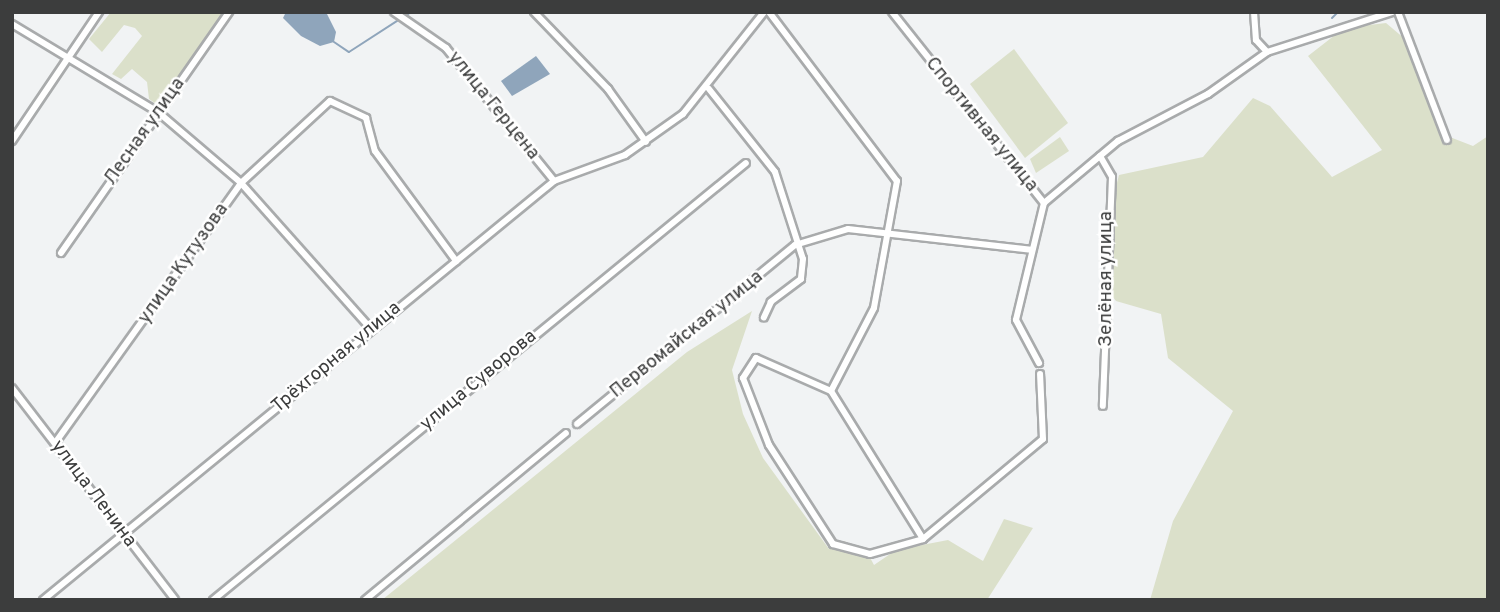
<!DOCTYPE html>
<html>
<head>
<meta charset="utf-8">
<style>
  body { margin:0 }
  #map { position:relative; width:1500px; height:612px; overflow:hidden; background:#f1f3f4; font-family:Overpass,sans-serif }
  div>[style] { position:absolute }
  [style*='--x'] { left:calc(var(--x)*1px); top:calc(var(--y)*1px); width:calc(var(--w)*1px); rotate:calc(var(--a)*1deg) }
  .green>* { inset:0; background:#dbe0ca }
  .water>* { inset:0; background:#8fa5bb }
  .stream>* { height:2px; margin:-1px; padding:0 1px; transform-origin:1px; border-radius:1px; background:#8fa5bb }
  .roads { filter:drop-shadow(2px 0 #a9abac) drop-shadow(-2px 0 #a9abac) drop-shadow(0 2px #a9abac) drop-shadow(0 -2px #a9abac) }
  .minor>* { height:6px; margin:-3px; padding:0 3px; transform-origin:3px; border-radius:3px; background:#fff }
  span { translate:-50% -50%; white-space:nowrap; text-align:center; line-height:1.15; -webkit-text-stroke:5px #fff; paint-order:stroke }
  .street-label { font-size:19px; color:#3c3d3d }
  .frame { position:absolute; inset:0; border:14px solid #3c3d3d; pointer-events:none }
</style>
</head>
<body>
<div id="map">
  <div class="green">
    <div style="clip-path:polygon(111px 12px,224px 12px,159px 106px,149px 99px,147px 82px,132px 69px,121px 79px,112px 74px,142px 36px,135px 28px,124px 25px,102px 52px,89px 39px)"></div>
    <div style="clip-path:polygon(1386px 23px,1405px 39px,1442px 134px,1473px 146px,1488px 136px,1488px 600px,1150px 600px,1173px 521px,1233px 411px,1168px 358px,1161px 314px,1116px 301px,1108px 291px,1110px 210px,1119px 175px,1203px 157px,1253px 98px,1270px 106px,1332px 177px,1382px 150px,1308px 56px,1344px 28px)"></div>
    <div style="clip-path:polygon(1014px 49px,1068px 123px,1025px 158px,970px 84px)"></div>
    <div style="clip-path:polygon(1060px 137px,1069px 151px,1036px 173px,1030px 159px)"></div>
    <div style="clip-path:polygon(752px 311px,732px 370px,743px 414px,763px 458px,829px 549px,844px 541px,867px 552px,874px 565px,896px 550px,948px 540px,983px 561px,1004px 519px,1033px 528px,987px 600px,382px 600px,687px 352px)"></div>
  </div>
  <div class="water">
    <div style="clip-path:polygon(286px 12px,326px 12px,336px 32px,334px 42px,320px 46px,301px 36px,283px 18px)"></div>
    <div style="clip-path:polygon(536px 56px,550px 74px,512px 96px,501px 81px)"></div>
  </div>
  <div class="stream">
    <div style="--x:405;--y:16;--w:7;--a:-34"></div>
    <div style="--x:1332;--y:18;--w:8;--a:-45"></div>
    <div style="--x:334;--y:42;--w:18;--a:34"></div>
    <div style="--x:349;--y:52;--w:61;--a:-32.9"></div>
  </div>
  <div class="roads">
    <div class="minor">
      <div style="--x:394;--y:12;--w:63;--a:34.7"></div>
      <div style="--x:446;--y:48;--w:171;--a:50.9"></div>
      <div style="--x:534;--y:12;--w:107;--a:46.1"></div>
      <div style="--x:608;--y:89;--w:65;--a:54.4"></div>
      <div style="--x:769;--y:12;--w:212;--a:52.9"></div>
      <div style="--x:897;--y:181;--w:129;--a:100.3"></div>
      <div style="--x:874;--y:308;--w:93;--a:117.4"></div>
      <div style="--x:831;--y:391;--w:174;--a:58.1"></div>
      <div style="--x:892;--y:12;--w:244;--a:51.5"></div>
      <div style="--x:1044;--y:203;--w:120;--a:103.5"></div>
      <div style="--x:1016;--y:320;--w:49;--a:61.9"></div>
      <div style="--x:1254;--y:12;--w:28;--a:86"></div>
      <div style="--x:1256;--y:40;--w:16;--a:47"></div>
      <div style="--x:1398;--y:12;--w:137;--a:69.1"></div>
      <div style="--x:12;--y:24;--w:170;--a:31.1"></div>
      <div style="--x:158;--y:112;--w:109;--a:40.5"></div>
      <div style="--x:241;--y:183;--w:195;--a:48.3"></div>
      <div style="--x:709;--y:89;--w:106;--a:51.5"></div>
      <div style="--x:775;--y:172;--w:91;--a:72.2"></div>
      <div style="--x:803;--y:259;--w:20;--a:96"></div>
      <div style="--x:801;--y:279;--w:38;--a:143"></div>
      <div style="--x:771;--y:302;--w:17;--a:115"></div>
      <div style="--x:12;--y:141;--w:156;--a:-56"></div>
      <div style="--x:1100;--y:156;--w:24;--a:60"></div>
      <div style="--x:1112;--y:177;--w:229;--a:92.3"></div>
      <div style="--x:1044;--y:203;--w:97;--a:-40"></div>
      <div style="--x:1118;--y:141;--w:102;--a:-27.6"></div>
      <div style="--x:1208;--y:94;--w:72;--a:-35.4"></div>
      <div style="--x:1267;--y:52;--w:131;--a:-17.7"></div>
      <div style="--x:61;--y:253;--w:294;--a:-55.1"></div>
      <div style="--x:12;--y:388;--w:267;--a:52.4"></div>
      <div style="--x:831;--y:391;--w:82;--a:-156.3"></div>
      <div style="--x:756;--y:358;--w:24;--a:123"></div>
      <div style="--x:743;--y:378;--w:72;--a:68.8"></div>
      <div style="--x:769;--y:445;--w:118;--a:57.1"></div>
      <div style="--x:833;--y:544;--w:38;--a:15"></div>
      <div style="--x:870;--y:554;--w:55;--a:-15.8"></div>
      <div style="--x:923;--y:539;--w:156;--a:-39.8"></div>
      <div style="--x:1043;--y:439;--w:65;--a:-92.6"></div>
      <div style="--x:577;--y:424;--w:282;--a:-39.4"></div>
      <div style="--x:795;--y:245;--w:55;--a:-16.8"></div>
      <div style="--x:848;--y:229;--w:184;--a:6.5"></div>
      <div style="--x:55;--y:443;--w:320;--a:-54.4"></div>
      <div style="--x:241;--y:183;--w:121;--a:-42.7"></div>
      <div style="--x:330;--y:101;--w:40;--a:25"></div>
      <div style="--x:366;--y:118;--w:34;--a:75"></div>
      <div style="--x:375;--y:151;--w:137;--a:53.6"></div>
      <div style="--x:43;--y:600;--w:661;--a:-39.35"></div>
      <div style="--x:554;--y:181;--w:76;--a:-20.1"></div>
      <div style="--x:625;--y:155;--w:71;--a:-35.3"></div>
      <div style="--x:683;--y:114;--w:130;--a:-51.5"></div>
      <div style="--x:213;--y:600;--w:689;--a:-39.35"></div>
      <div style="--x:365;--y:600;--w:261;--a:-39.7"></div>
    </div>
  </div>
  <div class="street-label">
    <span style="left:493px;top:106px;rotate:51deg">улица Герцена</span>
    <span style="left:981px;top:125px;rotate:51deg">Спортивная улица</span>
    <span style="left:145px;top:132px;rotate:-55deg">Лесная улица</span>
    <span style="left:184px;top:264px;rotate:-55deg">улица Кутузова</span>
    <span style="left:1107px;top:279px;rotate:-90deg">Зелёная улица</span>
    <span style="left:687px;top:335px;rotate:-39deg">Первомайская улица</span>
    <span style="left:337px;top:358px;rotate:-40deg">Трёхгорная улица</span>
    <span style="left:479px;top:381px;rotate:-40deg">улица Суворова</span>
    <span style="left:93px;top:494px;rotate:53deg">улица Ленина</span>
  </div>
  <div class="frame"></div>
</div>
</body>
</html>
